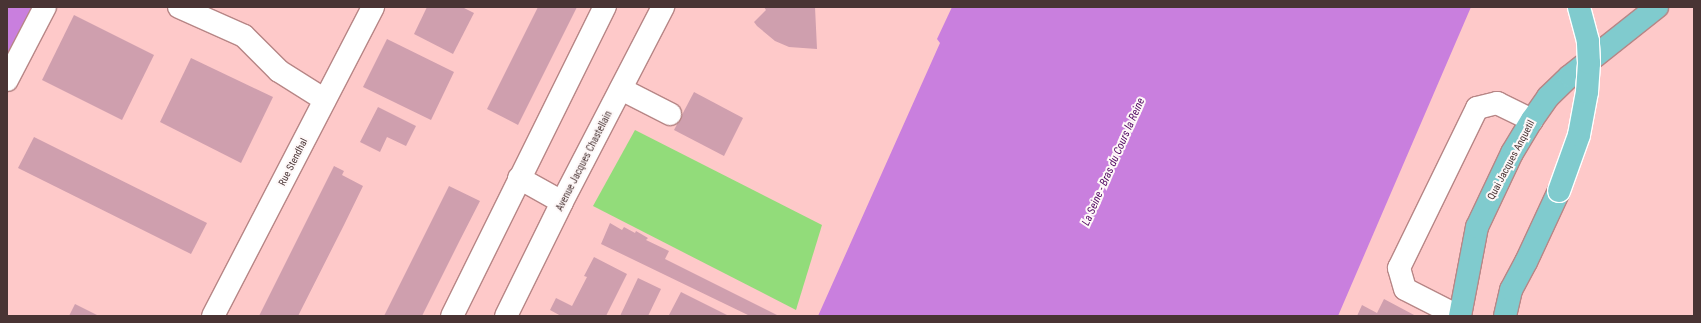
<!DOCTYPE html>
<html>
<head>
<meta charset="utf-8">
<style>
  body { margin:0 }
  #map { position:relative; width:1701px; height:323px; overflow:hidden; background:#fec9c9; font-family:"Roboto Condensed",sans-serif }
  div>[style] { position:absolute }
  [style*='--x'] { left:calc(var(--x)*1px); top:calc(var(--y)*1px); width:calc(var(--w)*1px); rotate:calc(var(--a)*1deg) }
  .green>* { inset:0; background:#92dc7a }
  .water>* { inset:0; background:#c97fde }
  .building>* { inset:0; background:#cf9fae }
  .roads { filter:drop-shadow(1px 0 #b78686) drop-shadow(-1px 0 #b78686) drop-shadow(0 1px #b78686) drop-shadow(0 -1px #b78686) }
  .minor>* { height:22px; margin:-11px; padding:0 11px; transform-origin:11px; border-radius:11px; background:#fff }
  .major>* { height:22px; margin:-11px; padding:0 11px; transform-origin:11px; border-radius:11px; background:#80cbce }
  .bridges { filter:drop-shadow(1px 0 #fff) drop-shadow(-1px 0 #fff) drop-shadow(0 1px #fff) drop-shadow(0 -1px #fff) }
  .major-bridge>* { height:22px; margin:-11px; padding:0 11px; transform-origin:11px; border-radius:11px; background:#80cbce }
  span { translate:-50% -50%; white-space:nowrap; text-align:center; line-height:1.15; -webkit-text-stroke:4px #fef8f8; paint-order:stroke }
  .street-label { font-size:10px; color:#493434 }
  .water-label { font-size:11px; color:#500661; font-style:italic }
  .frame { position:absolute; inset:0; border:8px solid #493434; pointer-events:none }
</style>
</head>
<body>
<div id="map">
  <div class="green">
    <div style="clip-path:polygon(635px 130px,822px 225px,796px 310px,593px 206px)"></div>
  </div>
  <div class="water">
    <div style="clip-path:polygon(7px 7px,35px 7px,7px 60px)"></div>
    <div style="clip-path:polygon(952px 7px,1471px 7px,1338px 316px,818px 316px,940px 43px,937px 39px)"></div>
  </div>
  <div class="building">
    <div style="clip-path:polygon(427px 7px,462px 7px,474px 13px,453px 54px,414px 34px)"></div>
    <div style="clip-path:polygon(538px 7px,577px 7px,518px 125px,487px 109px)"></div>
    <div style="clip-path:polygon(764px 7px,815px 7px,817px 49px,789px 47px,775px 41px,757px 26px,754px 22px,766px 10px)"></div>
    <div style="clip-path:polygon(74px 15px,154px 55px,122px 120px,42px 80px)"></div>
    <div style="clip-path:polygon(387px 39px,454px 72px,431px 120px,363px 87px)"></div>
    <div style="clip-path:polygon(191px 58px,273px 97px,241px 163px,160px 122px)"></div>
    <div style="clip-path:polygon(694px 92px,743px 118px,724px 156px,674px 130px)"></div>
    <div style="clip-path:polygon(378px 107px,416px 126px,406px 146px,387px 137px,380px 152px,360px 142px)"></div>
    <div style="clip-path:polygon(34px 137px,207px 223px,191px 254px,18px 168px)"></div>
    <div style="clip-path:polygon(334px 166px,344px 171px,342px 175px,363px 186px,344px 225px,298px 316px,259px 316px)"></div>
    <div style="clip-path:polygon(449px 186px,480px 201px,460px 240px,422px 316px,384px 316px)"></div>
    <div style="clip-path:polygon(610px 223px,622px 230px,624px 227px,635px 233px,636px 231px,648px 238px,646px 240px,669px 251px,665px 259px,779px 316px,750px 316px,601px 244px)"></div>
    <div style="clip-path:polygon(594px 257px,627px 274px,606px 316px,561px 316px,550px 310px,556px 298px,572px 306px,587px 277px,584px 276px)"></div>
    <div style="clip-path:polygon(638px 278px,661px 289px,648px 316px,620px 316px)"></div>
    <div style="clip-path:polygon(681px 292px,729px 316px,672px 316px,669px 315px)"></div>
    <div style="clip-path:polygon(1384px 299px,1416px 316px,1357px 316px,1362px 305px,1377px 313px)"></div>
    <div style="clip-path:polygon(75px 304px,99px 316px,69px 316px)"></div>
  </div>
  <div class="roads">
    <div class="minor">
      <div style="--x:179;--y:7;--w:71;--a:24"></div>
      <div style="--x:244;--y:36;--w:49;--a:45"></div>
      <div style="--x:279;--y:71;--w:54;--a:32.2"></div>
      <div style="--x:7;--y:80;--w:82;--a:-62.5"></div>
      <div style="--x:621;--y:89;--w:55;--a:27"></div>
      <div style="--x:519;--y:178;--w:49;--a:29.2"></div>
      <div style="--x:213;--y:316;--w:348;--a:-62.6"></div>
      <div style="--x:452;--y:316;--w:345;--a:-63.7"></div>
      <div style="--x:506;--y:316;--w:127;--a:-63.8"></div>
      <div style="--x:562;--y:202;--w:220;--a:-62.6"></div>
      <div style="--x:1458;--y:316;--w:59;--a:-153"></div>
      <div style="--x:1405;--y:289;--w:22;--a:-106"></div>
      <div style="--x:1399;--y:268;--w:178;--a:-64"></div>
      <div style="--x:1477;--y:108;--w:21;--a:-14"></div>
      <div style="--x:1497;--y:103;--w:39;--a:26"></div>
    </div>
    <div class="major">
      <div style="--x:1460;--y:316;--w:91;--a:-79.2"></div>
      <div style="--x:1477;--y:227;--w:82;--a:-64.7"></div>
      <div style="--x:1512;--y:153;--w:39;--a:-59"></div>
      <div style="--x:1532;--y:120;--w:28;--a:-55"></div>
      <div style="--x:1548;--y:97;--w:30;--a:-44"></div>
      <div style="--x:1570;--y:76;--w:111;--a:-38.4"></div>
      <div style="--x:1505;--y:316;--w:27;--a:-77"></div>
      <div style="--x:1511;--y:290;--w:32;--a:-62"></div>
      <div style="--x:1526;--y:262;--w:78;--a:-65.1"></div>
    </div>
  </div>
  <div class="bridges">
    <div class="major-bridge">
      <div style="--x:1559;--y:191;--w:59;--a:-70.3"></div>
      <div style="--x:1579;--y:135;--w:44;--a:-79.5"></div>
      <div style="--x:1587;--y:92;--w:29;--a:-86"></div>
      <div style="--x:1589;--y:63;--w:22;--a:-93"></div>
      <div style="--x:1588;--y:41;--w:35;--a:-105"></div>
    </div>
  </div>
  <div class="street-label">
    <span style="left:1511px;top:160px;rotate:-62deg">Quai Jacques Anquetil</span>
    <span style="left:584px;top:161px;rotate:-63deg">Avenue Jacques Chastellain</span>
    <span style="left:293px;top:162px;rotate:-63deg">Rue Stendhal</span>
  </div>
  <div class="water-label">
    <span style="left:1114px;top:162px;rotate:-66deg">La Seine - Bras du Cours la Reine</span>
  </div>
  <div class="frame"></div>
</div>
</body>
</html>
